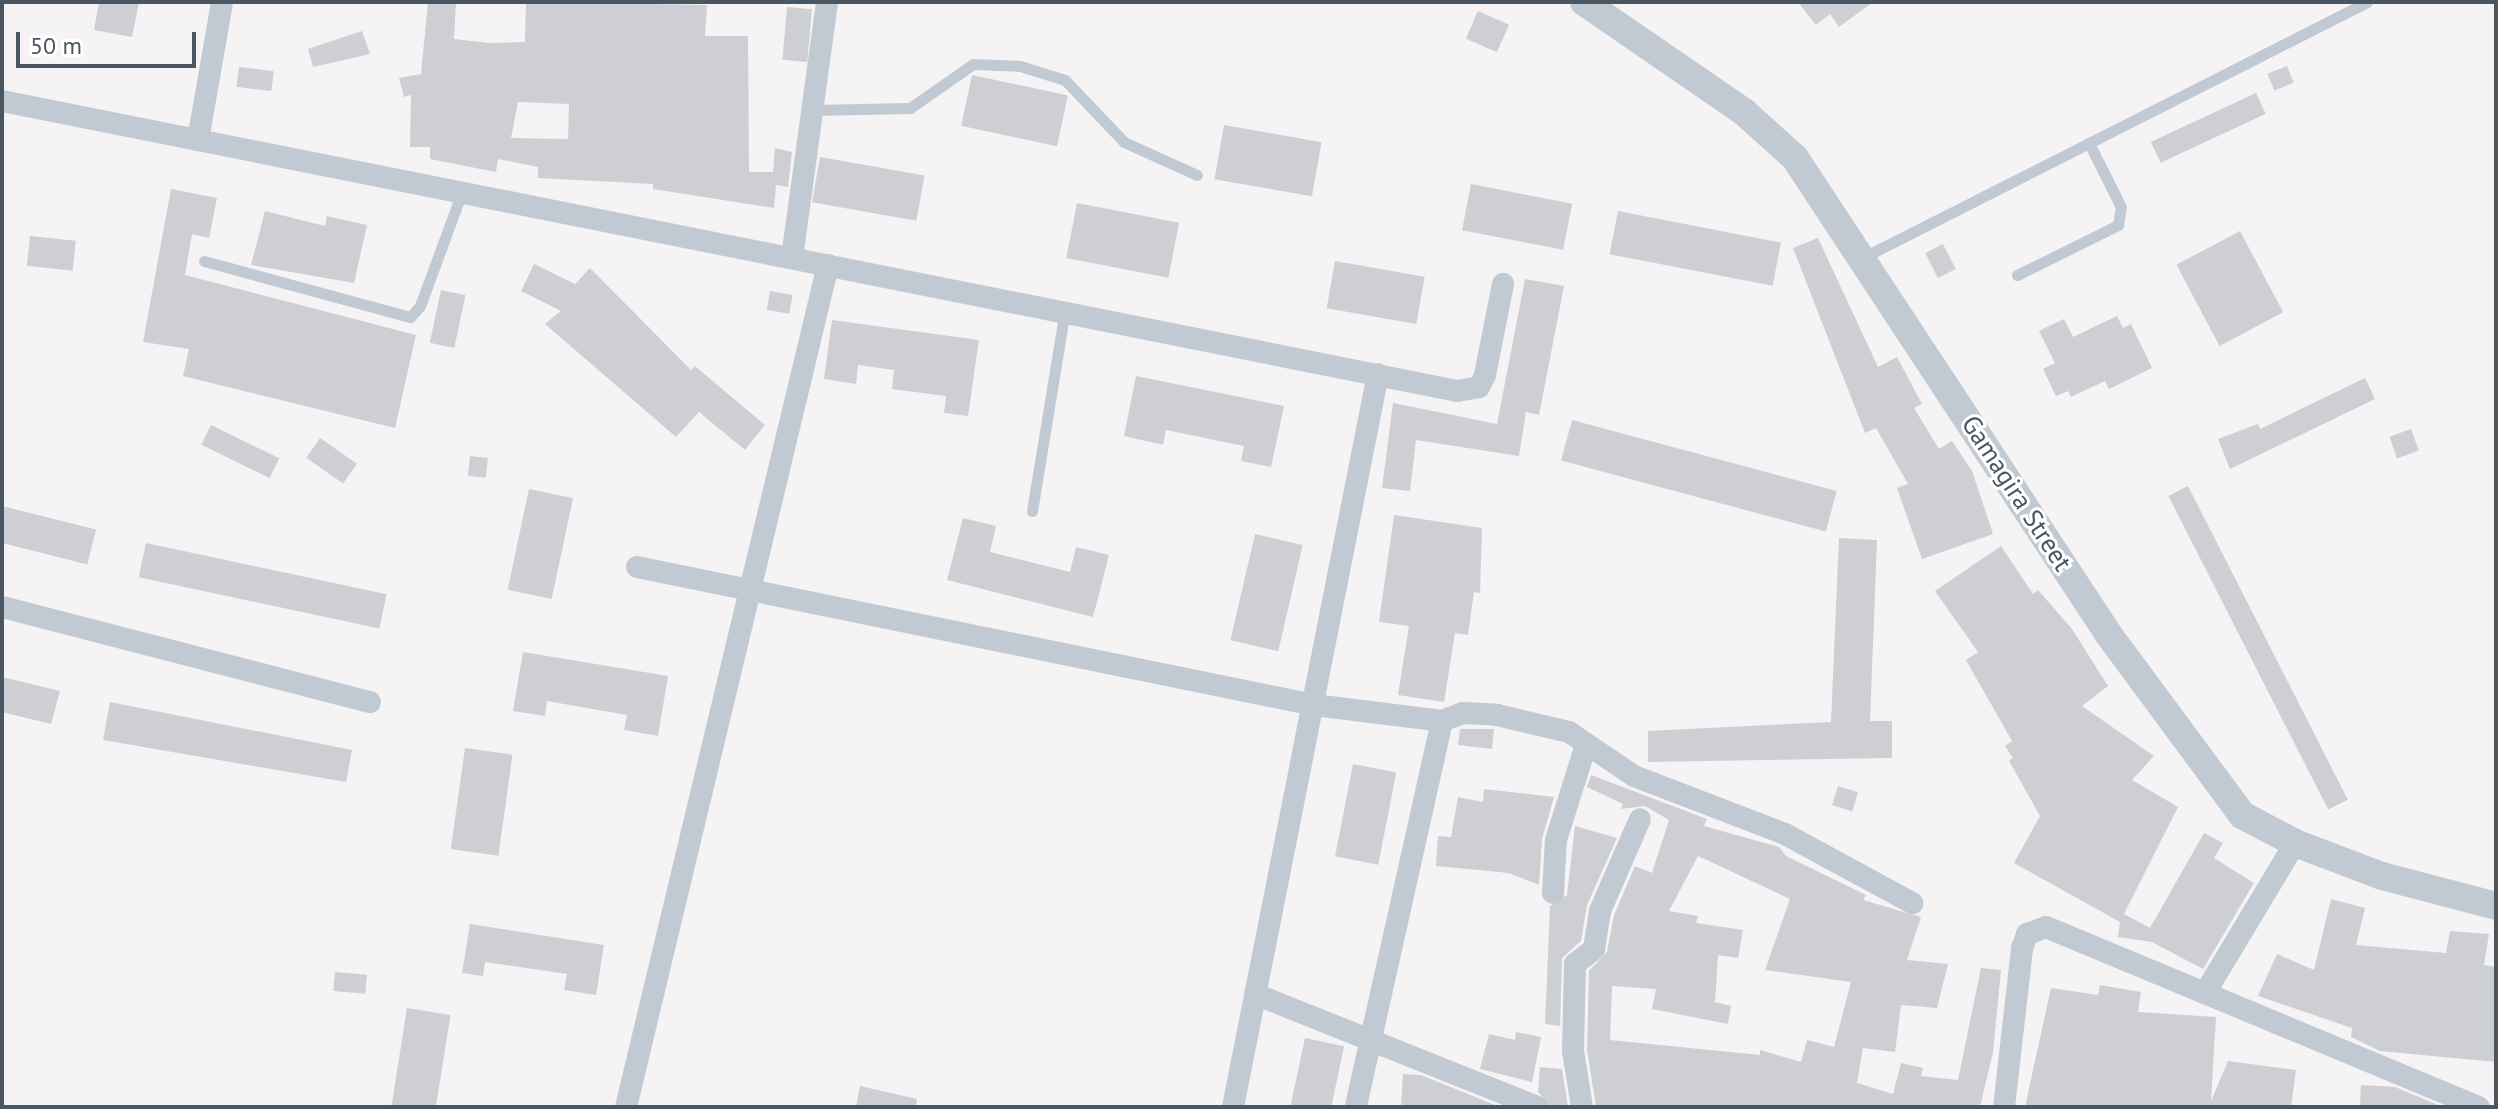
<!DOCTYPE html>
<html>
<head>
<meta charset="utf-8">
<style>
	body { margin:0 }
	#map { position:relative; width:2498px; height:1109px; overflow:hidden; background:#f5f3f3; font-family:"PT Sans",sans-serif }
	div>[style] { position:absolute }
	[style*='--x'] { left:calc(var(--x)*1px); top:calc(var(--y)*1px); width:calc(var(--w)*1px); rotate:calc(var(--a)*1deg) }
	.building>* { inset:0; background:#cdcfd5; transform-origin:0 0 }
	.service>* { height:11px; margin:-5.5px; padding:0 5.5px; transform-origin:5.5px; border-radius:5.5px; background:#c1cad2 }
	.minor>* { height:22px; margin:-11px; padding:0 11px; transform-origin:11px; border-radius:11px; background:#c1cad2 }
	.tertiary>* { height:28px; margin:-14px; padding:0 14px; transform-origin:14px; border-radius:14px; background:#c1cad2 }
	span { translate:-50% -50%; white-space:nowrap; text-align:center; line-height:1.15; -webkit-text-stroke:6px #fff; paint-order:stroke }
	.street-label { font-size:26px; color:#4a5661 }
	.frame { position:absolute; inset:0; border:4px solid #4a5661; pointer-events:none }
	.scale { position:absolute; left:16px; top:32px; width:180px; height:36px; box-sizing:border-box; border:4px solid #4a5661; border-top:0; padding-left:10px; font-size:24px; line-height:28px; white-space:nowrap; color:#4a5661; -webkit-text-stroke:6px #fff; paint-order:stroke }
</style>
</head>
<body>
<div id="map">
	<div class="building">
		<i style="clip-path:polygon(99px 2px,139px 2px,132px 37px,94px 30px)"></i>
		<i style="clip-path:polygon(evenodd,428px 2px,456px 2px,454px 39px,489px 43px,525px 42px,526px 2px,707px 5px,705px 36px,748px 36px,749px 172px,773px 172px,775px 148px,792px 152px,788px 187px,776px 185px,774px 208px,653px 189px,653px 184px,538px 178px,538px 167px,498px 159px,496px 172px,430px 159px,430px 147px,410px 147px,411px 95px,404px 97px,399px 78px,421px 74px,428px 2px,518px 102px,569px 104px,568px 139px,511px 138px,518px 102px)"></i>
		<i style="clip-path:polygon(1798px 2px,1873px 2px,1839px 27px,1830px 14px,1816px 25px)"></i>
		<i style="left:787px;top:7px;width:25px;height:53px;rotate:5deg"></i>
		<i style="left:1478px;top:11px;width:34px;height:30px;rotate:24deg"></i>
		<i style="clip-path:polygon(362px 31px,370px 54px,313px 67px,308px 49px)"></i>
		<i style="left:2287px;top:66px;width:18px;height:21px;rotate:68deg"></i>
		<i style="left:239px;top:67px;width:35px;height:20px;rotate:7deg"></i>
		<i style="left:972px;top:75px;width:98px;height:52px;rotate:12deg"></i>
		<i style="left:2256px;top:93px;width:23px;height:116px;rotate:65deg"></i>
		<i style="left:1224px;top:125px;width:99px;height:55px;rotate:10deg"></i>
		<i style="left:820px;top:157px;width:106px;height:46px;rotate:10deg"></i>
		<i style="left:1471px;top:184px;width:103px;height:47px;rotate:11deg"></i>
		<i style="clip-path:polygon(171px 189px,217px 198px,209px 238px,192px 234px,185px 275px,416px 335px,395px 428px,183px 376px,189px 349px,143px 342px)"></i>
		<i style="left:1077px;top:203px;width:104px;height:56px;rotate:11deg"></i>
		<i style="clip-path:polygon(265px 211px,325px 226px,327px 216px,367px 225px,354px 283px,251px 265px)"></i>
		<i style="left:1618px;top:211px;width:166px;height:44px;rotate:11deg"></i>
		<i style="left:2240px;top:231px;width:92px;height:72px;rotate:62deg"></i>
		<i style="left:30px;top:236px;width:46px;height:30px;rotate:6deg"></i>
		<i style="clip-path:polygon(1818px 238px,1878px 367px,1897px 357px,1922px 404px,1914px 408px,1939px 449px,1952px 441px,1972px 471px,1993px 534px,1922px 559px,1897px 488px,1908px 484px,1876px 428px,1865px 433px,1793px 248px)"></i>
		<i style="left:1943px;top:244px;width:28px;height:20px;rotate:63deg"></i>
		<i style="left:1335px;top:261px;width:91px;height:48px;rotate:10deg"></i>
		<i style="clip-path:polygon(534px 264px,575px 284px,590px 268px,691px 370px,695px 366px,765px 425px,745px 450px,699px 412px,676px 437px,545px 324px,561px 311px,521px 291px)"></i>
		<i style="clip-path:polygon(1525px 279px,1564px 286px,1539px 415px,1526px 412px,1519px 456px,1416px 440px,1410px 491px,1382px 488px,1393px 403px,1497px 424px)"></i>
		<i style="left:441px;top:290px;width:25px;height:54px;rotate:12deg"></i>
		<i style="left:770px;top:291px;width:23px;height:19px;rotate:10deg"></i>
		<i style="clip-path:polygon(2117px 316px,2123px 328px,2131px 324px,2152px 368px,2109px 389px,2105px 381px,2071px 397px,2068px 391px,2056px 396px,2043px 369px,2055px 363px,2039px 331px,2064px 319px,2073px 337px)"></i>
		<i style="clip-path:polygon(832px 320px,979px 340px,968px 416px,944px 413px,946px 396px,892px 389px,894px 370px,858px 365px,856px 384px,824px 379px)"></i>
		<i style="clip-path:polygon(1136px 376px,1284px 406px,1271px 467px,1241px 461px,1244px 446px,1166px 430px,1163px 445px,1124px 436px)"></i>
		<i style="clip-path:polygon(2365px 378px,2375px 399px,2230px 469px,2218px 439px,2258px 424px,2260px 429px)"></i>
		<i style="left:1572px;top:420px;width:274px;height:42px;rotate:15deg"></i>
		<i style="left:211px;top:425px;width:76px;height:22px;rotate:26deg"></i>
		<i style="left:2411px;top:429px;width:23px;height:23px;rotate:70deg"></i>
		<i style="left:320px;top:438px;width:45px;height:24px;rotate:35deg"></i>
		<i style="left:470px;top:456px;width:18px;height:20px;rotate:6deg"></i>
		<i style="left:2188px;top:486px;width:352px;height:22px;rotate:63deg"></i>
		<i style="left:529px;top:489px;width:45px;height:103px;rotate:12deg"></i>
		<i style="left:2px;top:506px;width:97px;height:36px;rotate:14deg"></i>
		<i style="clip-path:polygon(1394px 515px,1482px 528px,1480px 593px,1474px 592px,1468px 635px,1455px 633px,1444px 702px,1398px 695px,1409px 626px,1379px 622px)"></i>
		<i style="clip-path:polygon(963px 518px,996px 526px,990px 552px,1070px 572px,1076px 547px,1109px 555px,1093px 617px,947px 580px)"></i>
		<i style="left:1255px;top:534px;width:49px;height:109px;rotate:13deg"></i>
		<i style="clip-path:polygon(1839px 538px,1877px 540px,1870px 721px,1892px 721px,1892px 758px,1648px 762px,1648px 731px,1831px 722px)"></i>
		<i style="left:146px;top:543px;width:246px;height:35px;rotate:12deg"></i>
		<i style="clip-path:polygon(2001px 546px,2033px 594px,2038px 590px,2072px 629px,2108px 686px,2082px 706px,2154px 756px,2132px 780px,2178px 807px,2124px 914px,2150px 928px,2204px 833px,2223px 843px,2214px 858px,2254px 883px,2203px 969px,2152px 942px,2118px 937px,2120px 922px,2014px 863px,2040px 816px,2009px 761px,2013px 758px,2005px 746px,2012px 741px,1966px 660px,1978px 652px,1935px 591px)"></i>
		<i style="clip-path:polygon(523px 652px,668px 676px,658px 736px,624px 730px,627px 715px,547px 701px,545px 716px,513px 711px)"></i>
		<i style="clip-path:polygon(2px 677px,60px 691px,51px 724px,2px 712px)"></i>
		<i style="clip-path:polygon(110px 702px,352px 750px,346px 782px,103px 740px)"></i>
		<i style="clip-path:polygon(1460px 729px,1494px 729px,1492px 749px,1458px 745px)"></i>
		<i style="left:465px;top:748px;width:48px;height:102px;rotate:8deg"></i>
		<i style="left:1353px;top:764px;width:44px;height:94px;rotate:11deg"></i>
		<i style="clip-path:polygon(evenodd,1591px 775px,1707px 819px,1704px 826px,1779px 847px,1786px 856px,1866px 895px,1863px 900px,1921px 917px,1907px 960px,1948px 964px,1937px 1008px,1901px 1005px,1895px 1052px,1863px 1048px,1857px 1083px,1893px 1094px,1901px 1063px,1923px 1068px,1921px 1076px,1958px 1080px,1981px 968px,2001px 970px,1993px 1052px,1980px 1107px,1596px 1107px,1587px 1050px,1589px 971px,1607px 952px,1614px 915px,1635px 866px,1652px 873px,1669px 820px,1645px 806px,1621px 809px,1623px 804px,1587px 787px,1591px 775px,1698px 856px,1790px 899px,1765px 970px,1851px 982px,1834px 1047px,1807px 1040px,1801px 1062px,1760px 1050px,1760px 1055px,1610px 1040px,1612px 986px,1656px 989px,1652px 1009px,1728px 1024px,1731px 1006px,1715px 1002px,1718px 955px,1738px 958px,1743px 930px,1696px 923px,1698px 916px,1669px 911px,1698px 856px)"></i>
		<i style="left:1838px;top:786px;width:21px;height:20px;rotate:17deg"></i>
		<i style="clip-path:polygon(1484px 789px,1554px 797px,1542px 839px,1539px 885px,1509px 873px,1436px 866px,1438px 836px,1451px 837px,1458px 797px,1483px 802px)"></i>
		<i style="clip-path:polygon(1575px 826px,1617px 838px,1587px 905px,1581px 941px,1562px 958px,1560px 1026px,1545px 1024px,1550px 906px,1567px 895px)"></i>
		<i style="clip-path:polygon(2331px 899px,2365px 908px,2356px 945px,2446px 953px,2450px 931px,2489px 934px,2484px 965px,2496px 967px,2496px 1062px,2380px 1051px,2351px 1037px,2352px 1028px,2258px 996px,2277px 954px,2314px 970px)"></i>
		<i style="clip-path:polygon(470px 924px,604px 945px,596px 995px,564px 990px,567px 974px,485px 962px,483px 976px,462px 973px)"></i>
		<i style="left:335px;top:972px;width:32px;height:19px;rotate:5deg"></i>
		<i style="clip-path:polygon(2100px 985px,2141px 992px,2138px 1012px,2216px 1017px,2211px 1101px,2228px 1061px,2296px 1070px,2291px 1107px,2025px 1107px,2051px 988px,2098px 995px)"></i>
		<i style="left:407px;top:1008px;width:44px;height:101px;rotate:9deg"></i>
		<i style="clip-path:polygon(1516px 1032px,1541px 1037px,1532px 1082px,1480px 1069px,1489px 1034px,1515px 1040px)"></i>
		<i style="left:1305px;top:1038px;width:40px;height:70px;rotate:12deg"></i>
		<i style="clip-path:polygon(1540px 1067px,1562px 1069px,1568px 1107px,1552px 1107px,1538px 1092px)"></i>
		<i style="clip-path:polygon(1403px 1074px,1421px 1075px,1500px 1107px,1401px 1107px)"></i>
		<i style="clip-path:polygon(2361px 1085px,2395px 1087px,2443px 1107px,2360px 1107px)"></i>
		<i style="clip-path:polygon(860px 1086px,917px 1099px,916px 1107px,856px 1107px)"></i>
	</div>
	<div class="service">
		<i style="--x:812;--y:110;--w:98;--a:-1.2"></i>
		<i style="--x:910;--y:108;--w:77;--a:-34.9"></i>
		<i style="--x:973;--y:64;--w:47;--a:2.4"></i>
		<i style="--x:1020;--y:66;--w:47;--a:17.3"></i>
		<i style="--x:1065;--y:80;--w:86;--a:46.4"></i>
		<i style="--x:1124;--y:142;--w:80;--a:24.3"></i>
		<i style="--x:1864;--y:257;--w:564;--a:-26.88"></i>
		<i style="--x:204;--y:261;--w:213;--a:15.2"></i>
		<i style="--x:410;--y:317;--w:15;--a:-48"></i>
		<i style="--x:420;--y:306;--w:121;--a:-69.8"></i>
		<i style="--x:2017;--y:275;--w:113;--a:-26.3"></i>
		<i style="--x:2118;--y:225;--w:18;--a:-81"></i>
		<i style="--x:2121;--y:207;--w:72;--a:-116.6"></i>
		<i style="--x:1032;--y:511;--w:198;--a:-80.7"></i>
	</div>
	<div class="minor">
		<i style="--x:2;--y:101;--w:1484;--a:11.27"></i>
		<i style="--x:1457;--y:391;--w:22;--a:-10"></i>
		<i style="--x:1479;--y:387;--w:13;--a:-63"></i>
		<i style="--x:1485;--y:375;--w:93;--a:-78.8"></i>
		<i style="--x:198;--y:140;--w:140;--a:-80.1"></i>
		<i style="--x:792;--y:258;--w:258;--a:-82.2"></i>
		<i style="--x:637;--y:567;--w:691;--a:11.52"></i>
		<i style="--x:1314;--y:705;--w:129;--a:7.1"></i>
		<i style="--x:1442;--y:721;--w:395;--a:102.6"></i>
		<i style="--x:2;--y:607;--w:380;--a:14.5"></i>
		<i style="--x:1442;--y:721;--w:22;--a:-21"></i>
		<i style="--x:1463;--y:713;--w:34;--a:3"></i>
		<i style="--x:1497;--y:715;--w:74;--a:13.3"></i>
		<i style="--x:1569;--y:732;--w:78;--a:34.1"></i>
		<i style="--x:1634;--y:776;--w:162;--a:21"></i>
		<i style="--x:1785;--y:834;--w:145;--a:28.5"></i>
		<i style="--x:1553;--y:893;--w:53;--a:-86.8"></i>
		<i style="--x:1556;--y:840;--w:100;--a:-72.5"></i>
		<i style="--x:2205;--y:993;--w:175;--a:-59"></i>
		<i style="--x:1255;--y:994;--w:305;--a:21.8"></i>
		<i style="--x:626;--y:1107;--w:866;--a:-76.51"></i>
		<i style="--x:1233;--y:1107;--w:747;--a:-78.81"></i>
		<i style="--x:1582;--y:1107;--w:57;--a:-99.1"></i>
		<i style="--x:1573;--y:1051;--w:87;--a:-88.7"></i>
		<i style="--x:1575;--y:964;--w:24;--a:-38"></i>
		<i style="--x:1594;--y:949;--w:38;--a:-81"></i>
		<i style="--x:1600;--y:911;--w:100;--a:-66.5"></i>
		<i style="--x:2004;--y:1107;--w:160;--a:-83.5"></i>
		<i style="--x:2022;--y:948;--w:15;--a:-70"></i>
		<i style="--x:2027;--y:934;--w:20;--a:-20"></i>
		<i style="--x:2046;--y:927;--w:469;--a:22.6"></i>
	</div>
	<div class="tertiary">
		<i style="--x:1584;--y:2;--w:194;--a:34.5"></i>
		<i style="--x:1744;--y:112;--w:69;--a:42"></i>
		<i style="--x:1795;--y:158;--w:571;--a:56.64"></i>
		<i style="--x:2109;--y:635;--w:224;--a:53.5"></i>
		<i style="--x:2242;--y:815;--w:60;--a:27.8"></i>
		<i style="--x:2295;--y:843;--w:93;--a:20.8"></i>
		<i style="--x:2382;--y:876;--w:118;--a:14.7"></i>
	</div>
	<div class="street-label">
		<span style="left:2017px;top:493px;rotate:57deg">Gamagira Street</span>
	</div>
	<div class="frame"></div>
	<div class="scale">50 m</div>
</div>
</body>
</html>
